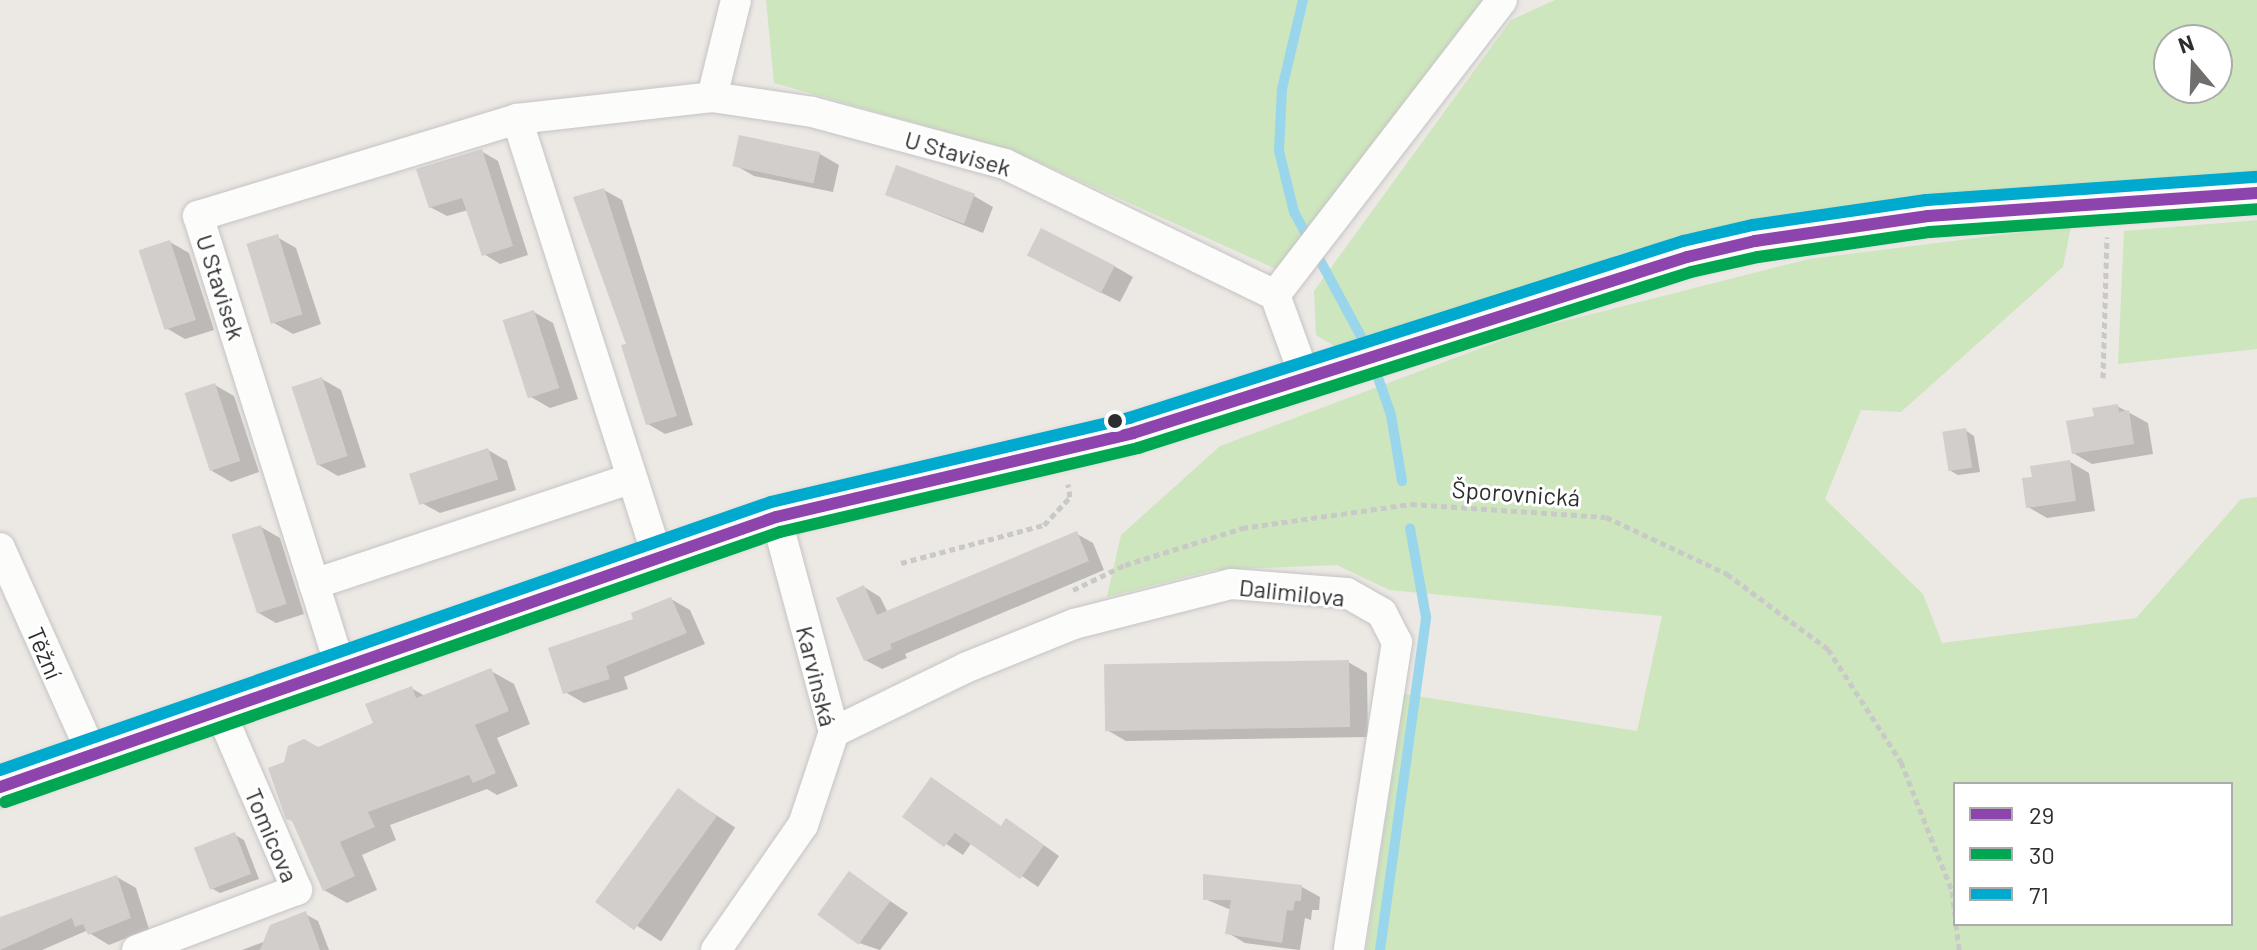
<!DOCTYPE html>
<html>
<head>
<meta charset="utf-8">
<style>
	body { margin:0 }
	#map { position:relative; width:2257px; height:950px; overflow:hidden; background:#ece8e4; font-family:Barlow,sans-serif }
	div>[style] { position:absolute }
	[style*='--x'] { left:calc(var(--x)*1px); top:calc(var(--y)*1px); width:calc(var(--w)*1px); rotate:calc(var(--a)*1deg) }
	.green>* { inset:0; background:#cee6be }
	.shadow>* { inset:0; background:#0003; transform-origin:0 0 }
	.stream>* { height:10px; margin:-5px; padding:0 5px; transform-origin:5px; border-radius:5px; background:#99d6ec }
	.building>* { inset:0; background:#d1cecb; transform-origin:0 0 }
	.path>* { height:5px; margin-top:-2.5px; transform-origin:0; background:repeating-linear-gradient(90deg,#c9c9c8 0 6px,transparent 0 10px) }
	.roads { filter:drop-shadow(0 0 2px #c5c4c5) drop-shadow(0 0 2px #c5c4c5) }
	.minor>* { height:30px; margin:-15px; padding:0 15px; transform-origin:15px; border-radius:15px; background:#fcfcfb }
	.tertiary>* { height:38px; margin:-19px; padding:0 19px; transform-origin:19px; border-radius:19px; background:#fcfcfb }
	.bus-1>* { height:12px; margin:-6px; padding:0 6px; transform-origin:6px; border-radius:6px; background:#8e44ad }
	.bus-2>* { height:12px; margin:-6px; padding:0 6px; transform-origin:6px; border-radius:6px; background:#00a651 }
	.bus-3>* { height:12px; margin:-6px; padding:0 6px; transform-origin:6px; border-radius:6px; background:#00a9ce }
	.dots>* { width:22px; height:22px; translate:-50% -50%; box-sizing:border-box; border:4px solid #fff; border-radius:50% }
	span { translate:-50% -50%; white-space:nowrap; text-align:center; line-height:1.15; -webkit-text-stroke:6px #fff; paint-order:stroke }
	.street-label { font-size:24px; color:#2e2e2e }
	.legend { position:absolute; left:1953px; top:782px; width:280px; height:144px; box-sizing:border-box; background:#fff; border:2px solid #ababab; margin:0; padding:10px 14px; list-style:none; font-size:24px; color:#2e2e2e }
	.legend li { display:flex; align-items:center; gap:16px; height:40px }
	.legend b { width:40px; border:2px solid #ababab }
	.north { position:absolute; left:2153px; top:24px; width:80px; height:80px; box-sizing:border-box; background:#fff; border:2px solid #ababab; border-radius:50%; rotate:341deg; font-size:22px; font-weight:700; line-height:32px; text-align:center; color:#2e2e2e }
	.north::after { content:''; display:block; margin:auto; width:28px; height:36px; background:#706f6e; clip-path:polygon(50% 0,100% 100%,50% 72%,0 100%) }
</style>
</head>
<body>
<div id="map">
	<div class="green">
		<i style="clip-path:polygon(766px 0,1483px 0,1276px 269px,1014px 151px,774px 83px)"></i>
		<i style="clip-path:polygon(evenodd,1555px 0,2257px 0,2257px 180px,1857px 205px,1623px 253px,1346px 353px,1316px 335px,1314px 291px,1511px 20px,1555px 0,2169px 40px,2217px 40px,2217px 88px,2169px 88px,2169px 40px)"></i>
		<i style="clip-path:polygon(2257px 220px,2257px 349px,2118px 364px,2124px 231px)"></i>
		<i style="clip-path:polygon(evenodd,2071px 226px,2063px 267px,1901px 412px,1861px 410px,1825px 499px,1923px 594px,1942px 643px,2136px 618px,2241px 499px,2257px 497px,2257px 950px,1366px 950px,1404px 694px,1637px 731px,1662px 616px,1389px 590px,1337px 565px,1213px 570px,1107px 597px,1121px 535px,1220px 446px,1529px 330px,1809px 259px,2071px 226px,1955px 784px,2231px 784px,2231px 924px,1955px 924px,1955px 784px)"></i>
	</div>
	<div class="shadow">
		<i style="clip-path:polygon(481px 151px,498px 161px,528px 255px,500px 264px,484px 254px,468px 210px,447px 216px,430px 207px)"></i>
		<i style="clip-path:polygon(820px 154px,839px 165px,833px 192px,754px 176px,735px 165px)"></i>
		<i style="clip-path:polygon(604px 190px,622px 200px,693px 425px,665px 434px,648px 424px,628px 345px)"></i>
		<i style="clip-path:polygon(888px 195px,974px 196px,993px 207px,983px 233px)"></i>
		<i style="clip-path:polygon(277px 237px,296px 248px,321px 324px,293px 334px,274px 323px)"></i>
		<i style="clip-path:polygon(170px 242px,189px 253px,214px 330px,185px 339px,166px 328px)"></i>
		<i style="clip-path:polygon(1048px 266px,1114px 266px,1133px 277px,1120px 302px)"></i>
		<i style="clip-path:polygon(534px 312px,553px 323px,578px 399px,550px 408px,531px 397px)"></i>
		<i style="clip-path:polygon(322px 379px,341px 390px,366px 467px,338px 476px,319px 465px)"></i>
		<i style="clip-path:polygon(215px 385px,234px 396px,259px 472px,231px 482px,212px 471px)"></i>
		<i style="clip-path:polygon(2117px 406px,2148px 423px,2153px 454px,2092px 464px,2073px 453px)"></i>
		<i style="clip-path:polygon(1965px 430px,1974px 436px,1980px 472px,1958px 475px,1949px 470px)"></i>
		<i style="clip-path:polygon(488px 450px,507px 461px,516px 490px,440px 513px,420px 502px)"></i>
		<i style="clip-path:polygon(2070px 462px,2089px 473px,2095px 511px,2047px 518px,2028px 507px)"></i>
		<i style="clip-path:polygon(261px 527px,280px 538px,304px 614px,276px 623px,257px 612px)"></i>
		<i style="clip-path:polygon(1077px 534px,1093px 543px,1104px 570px,905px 654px,907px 658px,882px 669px,865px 660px,864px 587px,880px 597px,888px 613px)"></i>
		<i style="clip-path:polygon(671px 599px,690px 610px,705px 644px,624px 677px,628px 689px,584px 703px,565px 692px,636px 620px)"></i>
		<i style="clip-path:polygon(1348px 662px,1367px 673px,1368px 737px,1126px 741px,1107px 730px)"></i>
		<i style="clip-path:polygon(491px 671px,514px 684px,530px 724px,497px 738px,518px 786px,497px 795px,487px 789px,390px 825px,396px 840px,362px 855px,377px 890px,347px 903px,324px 890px,318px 749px,375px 724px,411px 688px,425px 696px)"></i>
		<i style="left:679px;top:791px;width:67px;height:136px;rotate:33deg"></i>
		<i style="clip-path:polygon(905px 817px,1024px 831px,1059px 856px,1038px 887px,972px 842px,963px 855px)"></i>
		<i style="clip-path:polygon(235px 835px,244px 840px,259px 879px,220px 893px,211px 888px)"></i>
		<i style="clip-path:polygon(850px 874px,908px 913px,880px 950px,859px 943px)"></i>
		<i style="clip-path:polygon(117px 877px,136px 888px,149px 929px,109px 945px,86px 931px,42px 950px,0 950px,0 920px)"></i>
		<i style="clip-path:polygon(1302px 887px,1320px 897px,1319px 910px,1312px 910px,1311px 920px,1305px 918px,1300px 950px,1245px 943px,1228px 933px,1231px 910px,1205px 899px)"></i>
		<i style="clip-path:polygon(305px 914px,318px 921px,329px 950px,242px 950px,266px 941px)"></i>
	</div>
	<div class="stream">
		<i style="--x:1303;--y:0;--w:91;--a:103.3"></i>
		<i style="--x:1282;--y:89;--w:62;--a:92.8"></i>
		<i style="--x:1279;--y:151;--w:63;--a:76.2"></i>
		<i style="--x:1294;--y:212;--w:158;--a:61.7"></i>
		<i style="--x:1374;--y:366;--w:52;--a:70.9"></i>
		<i style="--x:1391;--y:415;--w:67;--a:80.5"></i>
		<i style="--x:1380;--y:950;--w:336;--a:-82.1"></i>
		<i style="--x:1426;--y:617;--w:90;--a:-100.2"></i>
	</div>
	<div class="building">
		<i style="left:739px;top:135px;width:83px;height:32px;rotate:12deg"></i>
		<i style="clip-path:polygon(482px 149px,513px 246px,482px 256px,462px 198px,429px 208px,416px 169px)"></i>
		<i style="left:896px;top:165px;width:84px;height:32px;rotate:20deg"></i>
		<i style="clip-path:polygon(604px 188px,677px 416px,646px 425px,621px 345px,626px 344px,573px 197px)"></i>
		<i style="left:1041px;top:228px;width:83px;height:31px;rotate:27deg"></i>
		<i style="left:278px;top:234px;width:84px;height:33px;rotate:73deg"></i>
		<i style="left:170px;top:240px;width:84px;height:33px;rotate:72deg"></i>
		<i style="left:534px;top:310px;width:82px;height:33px;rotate:72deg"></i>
		<i style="left:322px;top:377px;width:83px;height:32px;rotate:72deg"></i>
		<i style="left:215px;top:383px;width:82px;height:32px;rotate:72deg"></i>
		<i style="clip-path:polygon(2118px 404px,2119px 412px,2129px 410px,2134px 444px,2072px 454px,2066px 421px,2094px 416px,2092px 408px)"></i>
		<i style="left:1966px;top:428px;width:40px;height:24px;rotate:81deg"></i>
		<i style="left:488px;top:448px;width:33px;height:83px;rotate:72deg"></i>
		<i style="clip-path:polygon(2070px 460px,2076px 501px,2026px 508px,2022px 478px,2032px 477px,2030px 466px)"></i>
		<i style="left:261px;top:525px;width:83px;height:31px;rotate:72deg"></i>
		<i style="clip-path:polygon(1077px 531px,1089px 561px,890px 644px,892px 649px,864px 661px,836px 598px,864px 585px,877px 615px)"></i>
		<i style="clip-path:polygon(671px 597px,687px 633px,606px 666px,610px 679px,563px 694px,548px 648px,633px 619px,631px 613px)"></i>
		<i style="left:1349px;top:660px;width:67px;height:245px;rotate:89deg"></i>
		<i style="clip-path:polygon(491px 668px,509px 711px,475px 725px,496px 773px,473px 783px,469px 775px,368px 812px,375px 827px,340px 842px,355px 876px,323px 891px,292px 821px,286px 819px,268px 768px,284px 762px,288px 746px,304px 739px,318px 747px,373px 723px,365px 704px,412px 686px,416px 698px)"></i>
		<i style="clip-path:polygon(931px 777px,1001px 826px,1006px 818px,1044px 845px,1020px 879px,955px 833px,944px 847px,902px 817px)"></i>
		<i style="left:678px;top:788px;width:48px;height:141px;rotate:36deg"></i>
		<i style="left:235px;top:832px;width:45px;height:44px;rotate:69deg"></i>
		<i style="left:849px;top:871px;width:51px;height:54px;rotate:36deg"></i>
		<i style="clip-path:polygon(1203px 874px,1302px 885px,1301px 901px,1295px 901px,1293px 911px,1287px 910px,1282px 943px,1225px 934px,1231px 900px,1203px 900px)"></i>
		<i style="clip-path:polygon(117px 875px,131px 918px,88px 935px,83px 924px,75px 927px,72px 918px,0 950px,0 917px)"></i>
		<i style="clip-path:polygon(306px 911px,320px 950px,260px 950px,270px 925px)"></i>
	</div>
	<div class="path">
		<i style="--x:2103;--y:378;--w:141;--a:-88.4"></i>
		<i style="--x:901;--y:563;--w:148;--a:-14.9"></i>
		<i style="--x:1044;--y:525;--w:38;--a:-47"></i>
		<i style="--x:1070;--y:497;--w:13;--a:-99"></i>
		<i style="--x:1073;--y:590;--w:58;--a:-25.7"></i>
		<i style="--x:1125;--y:565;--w:123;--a:-17.5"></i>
		<i style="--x:1242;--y:528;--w:171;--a:-8.1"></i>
		<i style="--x:1411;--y:504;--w:195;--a:3.8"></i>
		<i style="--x:1606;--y:517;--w:134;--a:25.2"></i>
		<i style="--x:1727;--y:574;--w:126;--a:36.6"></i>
		<i style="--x:1828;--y:649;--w:135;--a:57.1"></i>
		<i style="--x:1901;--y:762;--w:139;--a:68.4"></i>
		<i style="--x:1952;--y:891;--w:24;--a:83"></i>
		<i style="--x:1956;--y:924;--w:26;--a:83"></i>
	</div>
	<div class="roads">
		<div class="minor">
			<i style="--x:712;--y:97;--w:100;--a:-76.1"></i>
			<i style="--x:517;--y:119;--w:458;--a:72.2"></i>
			<i style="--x:1275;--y:295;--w:372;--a:-52.4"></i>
			<i style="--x:0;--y:548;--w:228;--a:65.9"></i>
			<i style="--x:314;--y:584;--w:335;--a:-18.4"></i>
			<i style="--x:340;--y:666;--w:472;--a:-107.5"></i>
			<i style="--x:198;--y:216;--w:333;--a:-16.9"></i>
			<i style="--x:517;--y:119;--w:196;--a:-6.4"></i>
			<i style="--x:712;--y:97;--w:101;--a:8.5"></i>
			<i style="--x:812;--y:112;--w:200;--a:15.1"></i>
			<i style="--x:1005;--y:164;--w:300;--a:25.9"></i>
			<i style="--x:1275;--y:295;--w:90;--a:70"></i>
			<i style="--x:834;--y:732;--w:146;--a:-26"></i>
			<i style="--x:965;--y:668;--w:118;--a:-22"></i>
			<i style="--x:1074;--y:624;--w:162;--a:-14.3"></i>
			<i style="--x:1231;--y:584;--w:116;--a:4.4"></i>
			<i style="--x:1347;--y:593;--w:40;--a:29.7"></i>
			<i style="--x:1382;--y:613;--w:33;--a:63"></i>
			<i style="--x:1397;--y:642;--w:312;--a:98.9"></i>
			<i style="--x:137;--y:950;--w:171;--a:-20.6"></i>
			<i style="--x:297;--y:890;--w:195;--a:-113.3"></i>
			<i style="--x:716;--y:950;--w:152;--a:-55.2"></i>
			<i style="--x:803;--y:825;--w:98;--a:-71.6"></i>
			<i style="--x:834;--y:732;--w:223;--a:-105.1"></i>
		</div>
		<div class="tertiary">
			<i style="--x:0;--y:787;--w:822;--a:-19.18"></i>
			<i style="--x:776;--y:517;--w:367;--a:-13.2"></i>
			<i style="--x:1133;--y:433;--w:581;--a:-17.62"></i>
			<i style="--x:1687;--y:257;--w:70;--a:-13.2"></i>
			<i style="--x:1755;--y:241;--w:175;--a:-8.2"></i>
			<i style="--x:1928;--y:216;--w:330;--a:-4"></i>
		</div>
	</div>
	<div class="bus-1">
		<i style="--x:0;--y:787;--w:822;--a:-19.18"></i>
		<i style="--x:776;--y:517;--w:367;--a:-13.2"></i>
		<i style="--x:1133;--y:433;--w:581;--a:-17.62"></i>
		<i style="--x:1687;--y:257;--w:70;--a:-13.2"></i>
		<i style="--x:1755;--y:241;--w:175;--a:-8.2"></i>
		<i style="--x:1928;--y:216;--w:330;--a:-4"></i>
	</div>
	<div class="bus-2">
		<i style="--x:5;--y:802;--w:821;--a:-19.21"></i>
		<i style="--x:780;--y:532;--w:368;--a:-13.2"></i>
		<i style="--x:1138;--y:448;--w:580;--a:-17.65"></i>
		<i style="--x:1691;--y:272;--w:69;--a:-12.6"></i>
		<i style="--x:1758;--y:257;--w:174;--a:-8.3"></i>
		<i style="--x:1930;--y:232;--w:328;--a:-4"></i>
	</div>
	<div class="bus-3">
		<i style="--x:0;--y:770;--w:816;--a:-19.17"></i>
		<i style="--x:771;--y:502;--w:368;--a:-13.2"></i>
		<i style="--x:1129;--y:418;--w:582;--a:-17.72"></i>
		<i style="--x:1683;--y:241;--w:72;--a:-12.9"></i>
		<i style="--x:1753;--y:225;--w:175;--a:-8.2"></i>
		<i style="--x:1926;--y:200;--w:331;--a:-4"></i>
	</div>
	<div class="dots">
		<i style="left:1115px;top:421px;background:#2e2e2e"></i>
	</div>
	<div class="street-label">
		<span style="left:958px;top:153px;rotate:16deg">U Stavisek</span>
		<span style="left:221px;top:287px;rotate:72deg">U Stavisek</span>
		<span style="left:1516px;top:493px;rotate:4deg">Šporovnická</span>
		<span style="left:1292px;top:592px;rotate:6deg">Dalimilova</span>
		<span style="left:45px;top:653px;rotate:67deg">Těžní</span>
		<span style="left:817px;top:676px;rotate:76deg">Karvinská</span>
		<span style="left:272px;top:835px;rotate:67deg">Tomicova</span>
	</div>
	<ul class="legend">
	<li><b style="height:10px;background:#8e44ad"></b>29</li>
	<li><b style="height:10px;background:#00a651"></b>30</li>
	<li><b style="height:10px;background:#00a9ce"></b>71</li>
	</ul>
	<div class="north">N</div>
</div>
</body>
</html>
